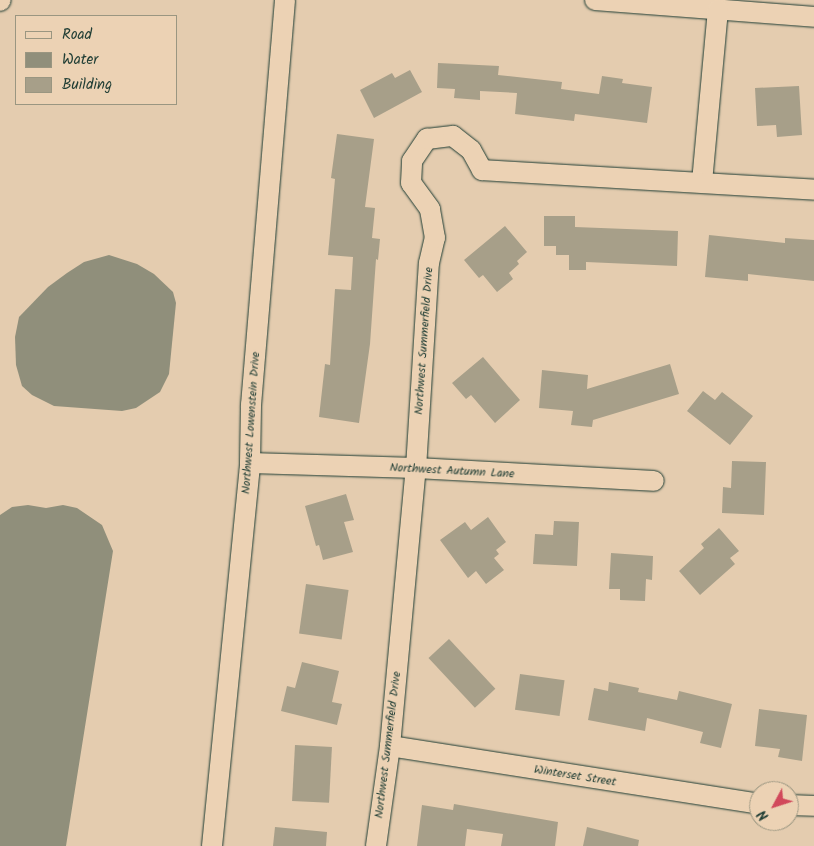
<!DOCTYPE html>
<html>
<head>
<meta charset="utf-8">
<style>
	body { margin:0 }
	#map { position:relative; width:814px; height:846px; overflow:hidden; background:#e4ccaf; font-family:Kalam,sans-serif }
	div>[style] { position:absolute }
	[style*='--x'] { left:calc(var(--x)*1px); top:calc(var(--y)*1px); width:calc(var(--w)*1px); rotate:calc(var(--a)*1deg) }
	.water>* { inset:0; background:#908f7b }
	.building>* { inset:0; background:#a79f89; transform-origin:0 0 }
	.roads { filter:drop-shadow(0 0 1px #1f3d34) drop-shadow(0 0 1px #1f3d34) }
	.street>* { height:20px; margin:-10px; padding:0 10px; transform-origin:10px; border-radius:10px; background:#ecd2b4 }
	span { translate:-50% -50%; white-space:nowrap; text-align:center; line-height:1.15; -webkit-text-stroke:4px #ecd2b4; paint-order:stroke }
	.street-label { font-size:12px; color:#1f3d34 }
	.legend { position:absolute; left:15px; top:15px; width:162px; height:90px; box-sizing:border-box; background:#ecd2b4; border:1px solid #9a9681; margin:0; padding:6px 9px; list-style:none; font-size:15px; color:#1f3d34 }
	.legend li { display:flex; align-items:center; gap:10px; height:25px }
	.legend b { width:25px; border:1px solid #9a9681 }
	.north { position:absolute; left:749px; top:781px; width:50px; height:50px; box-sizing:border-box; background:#ecd2b4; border:1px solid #9a9681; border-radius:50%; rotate:230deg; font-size:14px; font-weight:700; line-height:20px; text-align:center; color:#1f3d34 }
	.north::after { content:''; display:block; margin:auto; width:18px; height:22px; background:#d1495b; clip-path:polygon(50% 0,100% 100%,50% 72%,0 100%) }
</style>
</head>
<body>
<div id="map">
	<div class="water">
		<i style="clip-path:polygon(109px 255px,137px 264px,154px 274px,173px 292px,176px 303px,169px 374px,160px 392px,136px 408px,122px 411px,54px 406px,32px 395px,22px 386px,16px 365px,15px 337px,19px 317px,48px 287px,67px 273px,84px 262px)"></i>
		<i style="clip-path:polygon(28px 505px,46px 508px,63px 505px,77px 508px,102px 525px,113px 551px,66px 846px,0 846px,0 515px,12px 507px)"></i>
	</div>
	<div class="building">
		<i style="clip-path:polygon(438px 63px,499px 66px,498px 75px,562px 82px,561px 89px,599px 94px,602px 76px,623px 79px,622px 83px,652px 87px,647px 123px,575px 114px,574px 121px,515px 114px,517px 93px,480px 91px,480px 100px,454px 98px,455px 89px,437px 88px)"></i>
		<i style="clip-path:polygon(410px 70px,422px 92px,374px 118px,360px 90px,392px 73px,395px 78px)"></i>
		<i style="clip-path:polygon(799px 86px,802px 135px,777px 137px,776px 125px,757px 126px,755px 88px)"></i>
		<i style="clip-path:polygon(337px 134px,374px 139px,365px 207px,375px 208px,372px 238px,380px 239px,378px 260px,376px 259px,370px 344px,359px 423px,319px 417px,325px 364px,330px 365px,335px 289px,351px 290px,353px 257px,328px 255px,335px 179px,331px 178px)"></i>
		<i style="clip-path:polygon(544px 216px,575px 216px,575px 227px,678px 231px,677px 266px,586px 262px,586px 270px,569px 270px,569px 255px,556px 255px,556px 246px,544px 246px)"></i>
		<i style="clip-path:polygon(505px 226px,527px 252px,517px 261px,519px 264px,509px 273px,513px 279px,497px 292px,483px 275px,479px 278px,464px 260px)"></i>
		<i style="clip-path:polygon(709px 235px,785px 243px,785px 238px,814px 240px,814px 281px,748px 274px,748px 281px,705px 277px)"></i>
		<i style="clip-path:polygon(483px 357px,520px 400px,495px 423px,471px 395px,466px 399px,452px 383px)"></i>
		<i style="clip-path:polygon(670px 364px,679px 394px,593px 420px,592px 427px,571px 425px,573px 411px,539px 408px,542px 370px,588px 375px,587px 389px)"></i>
		<i style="clip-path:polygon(703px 391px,715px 400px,722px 392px,753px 416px,730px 445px,687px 411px)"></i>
		<i style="clip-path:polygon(732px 461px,766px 462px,764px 515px,722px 513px,723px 487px,731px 488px)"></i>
		<i style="clip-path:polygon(346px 494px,354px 520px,344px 522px,353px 552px,323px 560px,319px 545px,316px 546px,305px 506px)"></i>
		<i style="clip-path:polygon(488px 517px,506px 542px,496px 550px,499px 554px,494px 558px,504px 570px,486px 584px,476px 571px,468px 578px,440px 540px,465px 522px,471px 530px)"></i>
		<i style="clip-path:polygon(554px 521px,579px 522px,577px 566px,533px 564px,535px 534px,553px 535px)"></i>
		<i style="clip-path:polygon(719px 528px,739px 551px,730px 558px,735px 564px,700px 595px,679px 571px,704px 548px,701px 544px)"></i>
		<i style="clip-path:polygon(611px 553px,653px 556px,652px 580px,646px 579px,645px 601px,620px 600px,620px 589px,609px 589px)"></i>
		<i style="left:306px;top:584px;width:43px;height:50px;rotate:8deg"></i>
		<i style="left:449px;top:639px;width:68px;height:28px;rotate:47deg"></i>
		<i style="clip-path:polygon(302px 662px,339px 671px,332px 702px,342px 704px,337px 725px,281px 711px,287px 686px,295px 688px)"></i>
		<i style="left:520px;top:674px;width:45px;height:36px;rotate:8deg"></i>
		<i style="clip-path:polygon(609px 682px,639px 688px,638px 692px,677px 700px,679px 691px,732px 704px,721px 748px,700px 743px,703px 732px,647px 718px,645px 731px,588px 720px,594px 688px,608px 691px)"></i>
		<i style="clip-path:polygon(759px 709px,807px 715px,802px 761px,778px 757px,780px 749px,755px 746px)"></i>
		<i style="left:295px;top:745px;width:37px;height:56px;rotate:3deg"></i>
		<i style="clip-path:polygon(454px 804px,558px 822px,555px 846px,501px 846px,503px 834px,467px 829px,465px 846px,417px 846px,422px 805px,453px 810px)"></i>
		<i style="clip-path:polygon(275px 827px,327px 832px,326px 846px,273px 846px)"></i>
		<i style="clip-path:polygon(587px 827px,639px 840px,638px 846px,583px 846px)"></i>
	</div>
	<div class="roads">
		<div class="street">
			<i style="--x:595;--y:0;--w:220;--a:4.4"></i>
			<i style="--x:0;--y:1;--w:1;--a:-45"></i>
			<i style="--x:702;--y:182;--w:173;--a:-84.7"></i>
			<i style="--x:250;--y:463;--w:166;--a:1.7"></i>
			<i style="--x:416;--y:468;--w:238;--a:3.1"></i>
			<i style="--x:390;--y:746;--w:374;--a:8.9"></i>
			<i style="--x:789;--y:805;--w:25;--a:2"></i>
			<i style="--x:212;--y:846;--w:385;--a:-84.3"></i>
			<i style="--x:250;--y:463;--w:58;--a:-89"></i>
			<i style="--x:251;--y:405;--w:406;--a:-85.2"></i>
			<i style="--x:376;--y:846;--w:101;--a:-82"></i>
			<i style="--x:390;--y:746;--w:279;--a:-84.7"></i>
			<i style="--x:416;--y:468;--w:205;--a:-86.4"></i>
			<i style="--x:429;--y:263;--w:26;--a:-77"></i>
			<i style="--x:435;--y:238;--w:29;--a:-100"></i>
			<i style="--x:430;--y:209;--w:32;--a:-126"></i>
			<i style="--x:411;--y:183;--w:22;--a:-87"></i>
			<i style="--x:412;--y:161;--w:27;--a:-56"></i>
			<i style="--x:427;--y:139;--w:26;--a:-7"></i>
			<i style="--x:453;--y:136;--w:23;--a:38"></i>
			<i style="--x:471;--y:150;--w:23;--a:61"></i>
			<i style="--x:482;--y:170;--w:333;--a:3.4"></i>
		</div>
	</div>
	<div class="street-label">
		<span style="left:424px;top:341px;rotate:-86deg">Northwest Summerfield Drive</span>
		<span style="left:251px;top:423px;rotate:-86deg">Northwest Lowenstein Drive</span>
		<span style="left:452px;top:471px;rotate:3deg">Northwest Autumn Lane</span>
		<span style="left:388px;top:745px;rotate:-83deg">Northwest Summerfield Drive</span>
		<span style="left:575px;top:776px;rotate:9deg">Winterset Street</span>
	</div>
	<ul class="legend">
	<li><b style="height:6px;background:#ecd2b4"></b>Road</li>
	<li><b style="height:14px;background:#908f7b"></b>Water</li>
	<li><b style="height:14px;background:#a79f89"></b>Building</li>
	</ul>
	<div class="north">N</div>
</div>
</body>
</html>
